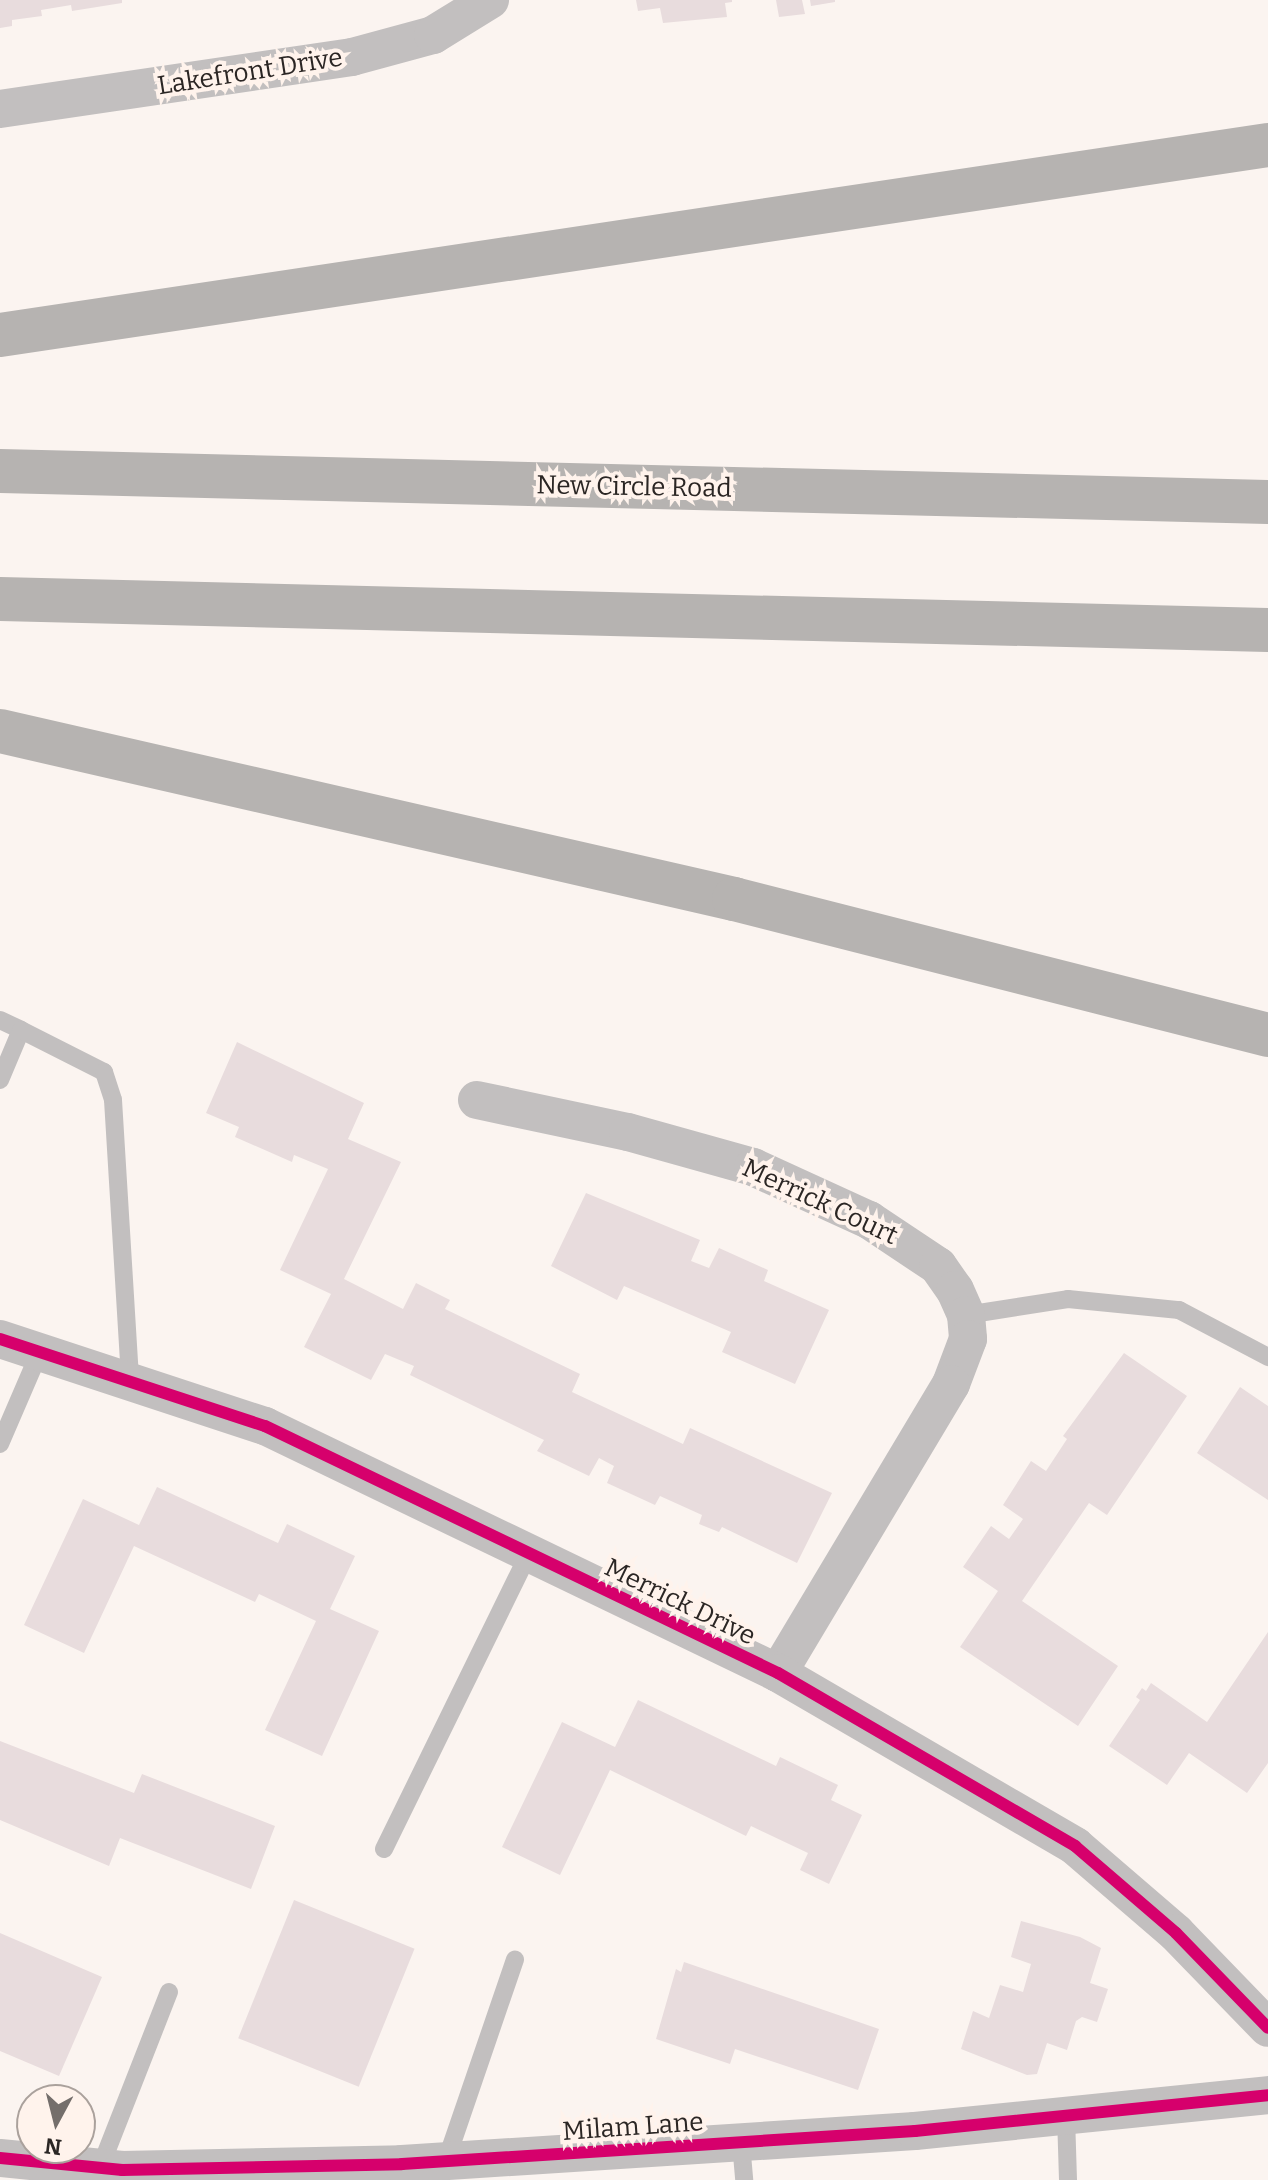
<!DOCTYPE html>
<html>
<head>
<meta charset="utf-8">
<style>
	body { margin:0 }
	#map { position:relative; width:1268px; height:2180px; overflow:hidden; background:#fbf4f0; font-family:Bitter,serif }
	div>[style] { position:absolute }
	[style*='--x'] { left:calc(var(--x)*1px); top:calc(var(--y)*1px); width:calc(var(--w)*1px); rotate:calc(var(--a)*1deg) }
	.building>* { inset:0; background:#e8dcdd; transform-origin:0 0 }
	.service>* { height:18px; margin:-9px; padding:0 9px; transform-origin:9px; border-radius:9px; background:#c2bfbf }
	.minor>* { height:38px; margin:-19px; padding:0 19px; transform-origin:19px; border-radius:19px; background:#c2bfbf }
	.motorway>* { height:44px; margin:-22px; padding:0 22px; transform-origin:22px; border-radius:22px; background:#b6b3b1 }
	.cycleway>* { height:12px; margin:-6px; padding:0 6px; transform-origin:6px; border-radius:6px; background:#d6006c }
	span { translate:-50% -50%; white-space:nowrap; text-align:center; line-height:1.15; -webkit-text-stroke:8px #fff3ec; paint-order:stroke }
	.street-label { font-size:26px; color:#2b2624 }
	.north { position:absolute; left:16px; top:2084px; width:80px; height:80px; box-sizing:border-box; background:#fff3ec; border:2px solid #aaa19c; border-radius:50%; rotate:187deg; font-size:22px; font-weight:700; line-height:32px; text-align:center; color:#2b2624 }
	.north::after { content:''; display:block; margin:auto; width:28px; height:36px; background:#746e6b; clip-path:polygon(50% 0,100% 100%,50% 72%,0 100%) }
</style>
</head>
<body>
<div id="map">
	<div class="building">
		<i style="clip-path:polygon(0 0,122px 0,122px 3px,72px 11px,71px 5px,41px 10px,42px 16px,12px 20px,12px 26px,0 28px)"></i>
		<i style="clip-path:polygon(636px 0,732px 0,732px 2px,725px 3px,727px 17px,663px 23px,660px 8px,638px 11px)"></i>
		<i style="clip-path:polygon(776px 0,802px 0,805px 14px,779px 17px)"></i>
		<i style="clip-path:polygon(810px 0,835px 0,835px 2px,811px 6px)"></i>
		<i style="clip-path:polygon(237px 1042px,364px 1103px,348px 1139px,401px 1162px,344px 1279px,403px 1309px,416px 1283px,450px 1300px,445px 1309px,580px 1374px,572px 1392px,683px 1444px,690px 1428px,832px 1493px,797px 1563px,722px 1527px,719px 1532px,699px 1524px,702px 1515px,660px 1496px,655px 1505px,607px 1483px,614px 1466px,599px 1458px,589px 1476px,537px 1451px,544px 1440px,410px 1375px,414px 1366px,385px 1354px,371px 1380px,304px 1347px,331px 1294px,280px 1270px,328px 1169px,294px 1155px,292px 1162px,235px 1137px,239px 1127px,206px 1113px)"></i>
		<i style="clip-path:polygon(586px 1193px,700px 1240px,691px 1261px,709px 1268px,719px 1248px,768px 1270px,764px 1281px,829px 1310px,795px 1384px,722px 1352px,731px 1332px,624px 1286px,617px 1300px,551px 1266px)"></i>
		<i style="clip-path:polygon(1124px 1353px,1187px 1396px,1107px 1515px,1089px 1503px,1022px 1601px,1118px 1666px,1078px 1726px,960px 1647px,998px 1591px,963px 1567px,991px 1526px,1009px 1539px,1023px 1519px,1003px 1505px,1031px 1461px,1046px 1471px,1067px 1439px,1063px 1436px)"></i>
		<i style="clip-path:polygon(1240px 1387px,1268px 1406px,1268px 1500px,1197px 1453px)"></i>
		<i style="clip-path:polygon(157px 1487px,278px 1543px,287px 1524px,355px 1556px,330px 1609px,379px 1631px,322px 1756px,265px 1730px,316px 1621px,259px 1594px,255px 1602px,134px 1546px,84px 1653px,24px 1625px,83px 1499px,139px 1525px)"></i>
		<i style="clip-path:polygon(1268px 1632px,1268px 1763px,1247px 1793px,1189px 1753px,1167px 1785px,1109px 1746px,1140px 1700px,1136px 1697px,1142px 1688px,1146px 1691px,1151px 1683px,1207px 1722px)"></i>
		<i style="clip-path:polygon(638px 1700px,776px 1766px,780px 1757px,838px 1785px,831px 1800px,862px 1815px,829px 1884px,800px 1870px,808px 1853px,751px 1826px,746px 1836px,610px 1770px,560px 1875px,502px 1847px,562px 1722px,615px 1747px)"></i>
		<i style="clip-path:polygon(0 1741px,134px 1793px,142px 1774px,275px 1826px,251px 1889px,120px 1838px,109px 1866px,0 1820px)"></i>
		<i style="left:294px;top:1900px;width:130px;height:149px;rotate:22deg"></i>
		<i style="clip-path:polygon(1021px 1921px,1080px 1937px,1101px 1948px,1090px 1983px,1108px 1989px,1097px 2022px,1082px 2017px,1076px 2021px,1067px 2050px,1047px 2043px,1037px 2074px,1027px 2075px,961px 2049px,973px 2011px,989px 2018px,1000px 1985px,1023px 1992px,1031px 1964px,1011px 1957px)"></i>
		<i style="clip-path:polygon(0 1933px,102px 1977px,59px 2076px,0 2051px)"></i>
		<i style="clip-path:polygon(684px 1962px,879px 2029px,858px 2090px,735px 2049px,730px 2064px,656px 2039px,676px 1969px,681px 1972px)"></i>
	</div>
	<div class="service">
		<i style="--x:0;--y:1020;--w:23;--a:25"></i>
		<i style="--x:0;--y:1080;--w:54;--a:-67.2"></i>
		<i style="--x:21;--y:1030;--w:93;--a:26.8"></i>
		<i style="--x:104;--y:1072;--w:29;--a:72"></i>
		<i style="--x:113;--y:1100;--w:280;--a:86.5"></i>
		<i style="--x:966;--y:1315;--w:103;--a:-8.9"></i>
		<i style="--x:1068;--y:1299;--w:112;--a:5.7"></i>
		<i style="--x:1179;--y:1310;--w:101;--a:27.8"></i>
		<i style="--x:0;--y:1444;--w:103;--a:-66.7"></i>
		<i style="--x:384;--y:1849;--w:330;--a:-63.9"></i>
		<i style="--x:1066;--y:2116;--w:64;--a:88.2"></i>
		<i style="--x:741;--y:2143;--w:37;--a:85"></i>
		<i style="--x:446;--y:2161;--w:213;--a:-71.1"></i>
		<i style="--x:100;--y:2168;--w:189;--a:-68.6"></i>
	</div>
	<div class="minor">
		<i style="--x:0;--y:109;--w:356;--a:-8.4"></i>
		<i style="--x:352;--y:57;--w:84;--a:-15.2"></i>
		<i style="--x:433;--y:35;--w:67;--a:-31.6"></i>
		<i style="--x:477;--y:1100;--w:154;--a:12"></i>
		<i style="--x:628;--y:1132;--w:130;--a:15.6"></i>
		<i style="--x:753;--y:1167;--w:128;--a:24.6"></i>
		<i style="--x:869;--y:1220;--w:83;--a:33.7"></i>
		<i style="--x:938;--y:1266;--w:29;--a:55"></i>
		<i style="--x:955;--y:1290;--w:27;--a:66"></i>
		<i style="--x:966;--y:1315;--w:24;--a:85"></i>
		<i style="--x:968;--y:1339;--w:48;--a:110.7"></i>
		<i style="--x:951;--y:1384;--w:337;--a:120.9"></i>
		<i style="--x:0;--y:1339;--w:279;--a:18.2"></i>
		<i style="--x:265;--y:1426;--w:569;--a:25.71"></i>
		<i style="--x:778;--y:1673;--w:344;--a:30.2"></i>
		<i style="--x:1075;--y:1846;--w:133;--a:40.7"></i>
		<i style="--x:1176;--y:1933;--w:132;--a:45.9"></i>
		<i style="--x:0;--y:2158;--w:123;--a:5.6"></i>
		<i style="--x:122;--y:2170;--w:280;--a:-1.2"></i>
		<i style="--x:402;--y:2164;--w:514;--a:-3.68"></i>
		<i style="--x:915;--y:2131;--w:355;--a:-5.8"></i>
	</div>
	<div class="motorway">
		<i style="--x:0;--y:335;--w:1282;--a:-8.52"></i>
		<i style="--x:0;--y:471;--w:1268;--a:1.4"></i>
		<i style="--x:0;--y:599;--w:1268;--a:1.4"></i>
		<i style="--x:0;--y:731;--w:753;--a:12.89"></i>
		<i style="--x:734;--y:899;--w:551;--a:14.29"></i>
	</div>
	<div class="cycleway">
		<i style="--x:0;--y:1339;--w:279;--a:18.2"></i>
		<i style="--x:265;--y:1426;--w:569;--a:25.71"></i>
		<i style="--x:778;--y:1673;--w:344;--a:30.2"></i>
		<i style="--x:1075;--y:1846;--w:133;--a:40.7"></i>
		<i style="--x:1176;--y:1933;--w:132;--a:45.9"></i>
		<i style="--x:0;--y:2158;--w:123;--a:5.6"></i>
		<i style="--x:122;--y:2170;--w:280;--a:-1.2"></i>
		<i style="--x:402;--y:2164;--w:514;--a:-3.68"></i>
		<i style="--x:915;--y:2131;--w:355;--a:-5.8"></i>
	</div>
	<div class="street-label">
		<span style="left:250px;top:72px;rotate:-9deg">Lakefront Drive</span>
		<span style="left:634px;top:487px;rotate:1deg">New Circle Road</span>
		<span style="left:820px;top:1202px;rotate:25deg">Merrick Court</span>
		<span style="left:680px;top:1602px;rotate:26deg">Merrick Drive</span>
		<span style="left:633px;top:2127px;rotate:-4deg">Milam Lane</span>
	</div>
	<div class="north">N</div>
</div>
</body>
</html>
